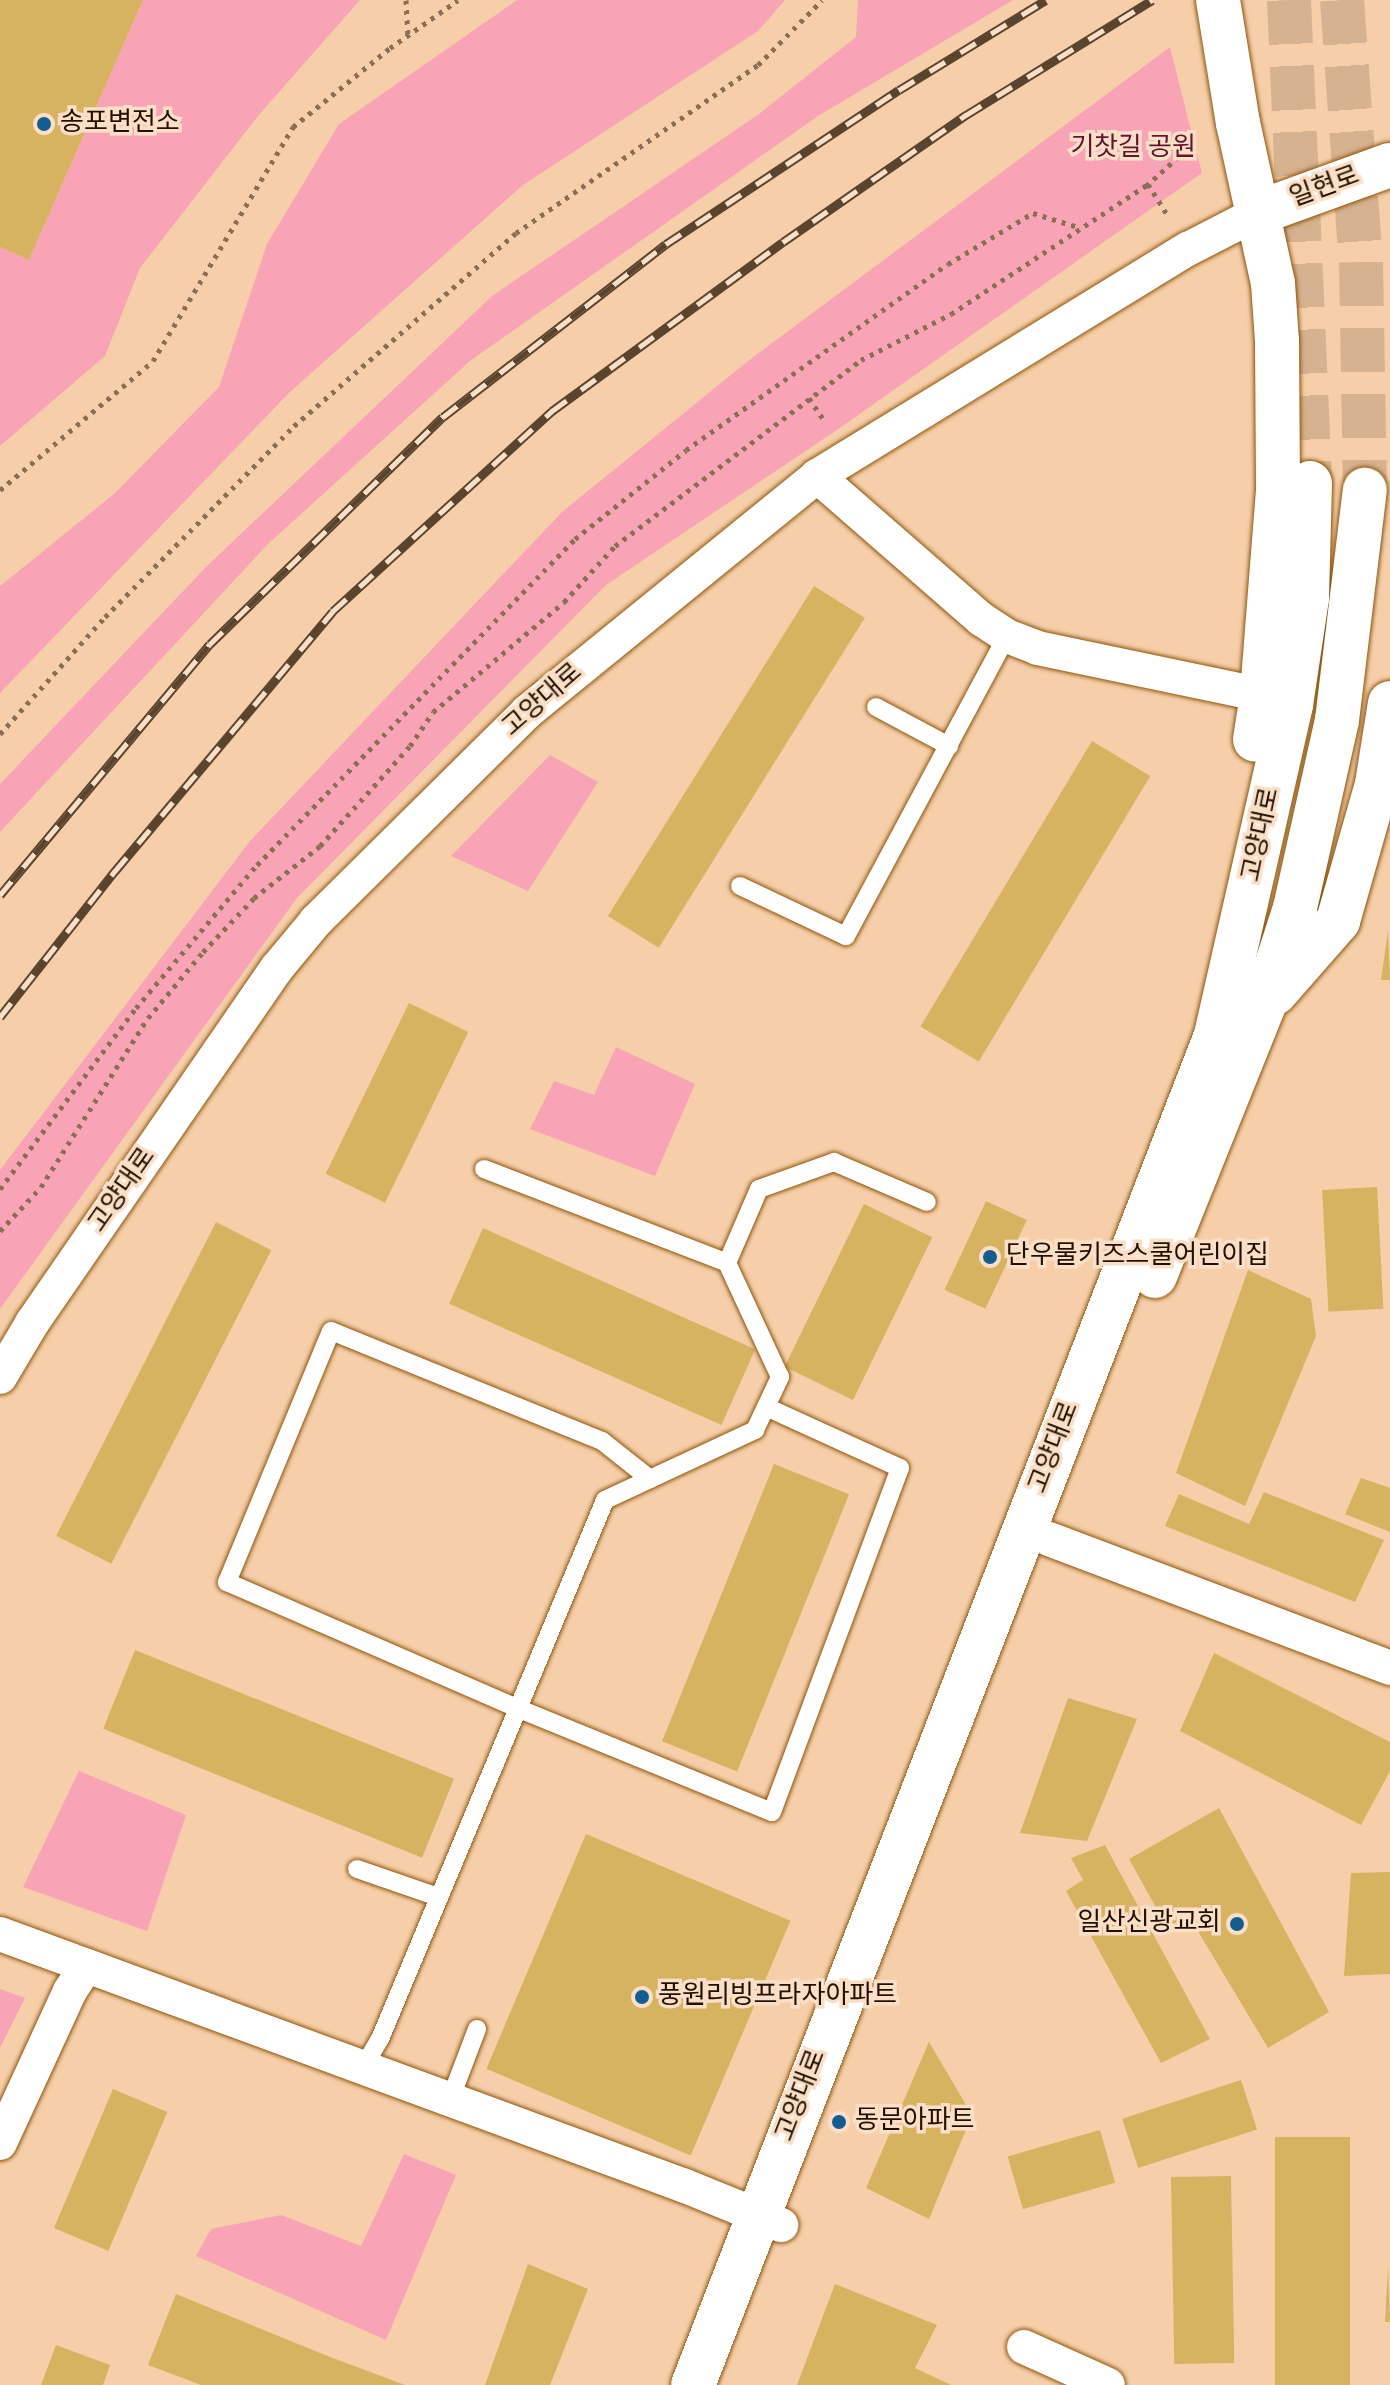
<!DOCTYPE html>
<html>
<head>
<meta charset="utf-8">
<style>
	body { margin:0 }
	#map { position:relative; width:1390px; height:2385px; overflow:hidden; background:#f6cfaa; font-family:Overpass,"Noto Sans KR",sans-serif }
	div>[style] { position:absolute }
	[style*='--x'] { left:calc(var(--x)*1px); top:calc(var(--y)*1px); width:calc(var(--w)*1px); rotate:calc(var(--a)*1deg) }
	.green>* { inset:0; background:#f9a4b6 }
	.building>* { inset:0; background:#d7b261; transform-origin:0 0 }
	.primary-tunnel>* { height:44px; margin-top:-22px; transform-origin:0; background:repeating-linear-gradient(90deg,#d6b290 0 44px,transparent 0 66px) }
	.path>* { height:5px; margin-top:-2.5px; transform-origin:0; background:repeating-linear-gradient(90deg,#8b6f55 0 4px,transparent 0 10px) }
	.roads { filter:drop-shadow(0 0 2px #8e550a) drop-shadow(0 0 2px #8e550a) }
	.lane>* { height:18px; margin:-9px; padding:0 9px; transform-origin:9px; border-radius:9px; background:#fff }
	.street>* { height:34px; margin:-17px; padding:0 17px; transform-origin:17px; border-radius:17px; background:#fff }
	.secondary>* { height:44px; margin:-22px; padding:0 22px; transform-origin:22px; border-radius:22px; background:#fff }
	.primary>* { height:44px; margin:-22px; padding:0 22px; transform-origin:22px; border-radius:22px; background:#fff }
	.rail>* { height:9px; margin-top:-4.5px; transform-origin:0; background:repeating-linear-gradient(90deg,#f9dfc7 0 18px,#5b442e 0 36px); box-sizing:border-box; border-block:2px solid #5b442e }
	.dots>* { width:22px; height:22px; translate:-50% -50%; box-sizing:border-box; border:4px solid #f9dfc7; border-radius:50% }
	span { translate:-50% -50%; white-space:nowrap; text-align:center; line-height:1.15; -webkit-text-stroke:7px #f9dfc7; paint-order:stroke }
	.poi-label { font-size:26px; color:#221000 }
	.left { translate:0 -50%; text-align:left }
	.right { translate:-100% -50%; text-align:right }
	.park-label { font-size:26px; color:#651430 }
	.street-label { font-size:26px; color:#221000 }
</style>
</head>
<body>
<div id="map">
	<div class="green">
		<i style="clip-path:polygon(143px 0,360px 0,258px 116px,140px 268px,105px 356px,0 446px,0 247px,29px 260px)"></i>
		<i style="clip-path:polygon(517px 0,785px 0,758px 31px,523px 185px,290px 392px,0 693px,0 586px,114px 494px,219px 387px,267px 244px,339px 124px)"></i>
		<i style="clip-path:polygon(858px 0,1013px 0,818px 116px,470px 361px,268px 544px,0 832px,0 784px,206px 567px,492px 296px,759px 114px,856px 37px)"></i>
		<i style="clip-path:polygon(1170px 47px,1202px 173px,834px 432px,606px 585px,297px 898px,0 1309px,0 1170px,250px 841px,562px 512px,748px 361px)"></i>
		<i style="clip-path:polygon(550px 755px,598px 782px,528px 891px,451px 856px)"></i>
		<i style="clip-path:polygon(616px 1047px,695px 1084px,655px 1176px,530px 1129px,554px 1081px,594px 1095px)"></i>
		<i style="clip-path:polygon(79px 1771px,186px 1815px,147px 1931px,23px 1887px)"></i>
		<i style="clip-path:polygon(0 1989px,25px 1998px,0 2048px)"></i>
		<i style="clip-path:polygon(404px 2154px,456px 2175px,386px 2340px,196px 2256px,211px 2229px,281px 2215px,361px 2246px)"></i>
	</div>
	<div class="building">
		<i style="clip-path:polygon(0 0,143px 0,29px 260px,0 247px)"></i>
		<i style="left:814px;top:586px;width:60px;height:389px;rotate:32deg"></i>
		<i style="left:1092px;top:741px;width:68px;height:333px;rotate:31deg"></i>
		<i style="clip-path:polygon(1388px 930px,1390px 980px,1381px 980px)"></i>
		<i style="left:409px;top:1003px;width:66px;height:190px;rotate:26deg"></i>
		<i style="left:1377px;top:1187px;width:122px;height:55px;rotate:87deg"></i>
		<i style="left:986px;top:1201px;width:45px;height:98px;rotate:25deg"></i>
		<i style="left:864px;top:1204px;width:76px;height:181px;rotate:26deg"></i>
		<i style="left:216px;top:1222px;width:62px;height:352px;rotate:27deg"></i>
		<i style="left:483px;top:1228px;width:298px;height:83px;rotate:24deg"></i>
		<i style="clip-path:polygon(1248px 1270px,1311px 1299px,1316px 1336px,1245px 1506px,1176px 1473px)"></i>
		<i style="left:774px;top:1464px;width:81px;height:299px;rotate:22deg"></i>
		<i style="clip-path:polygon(1361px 1478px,1390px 1488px,1390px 1532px,1345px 1514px)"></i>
		<i style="clip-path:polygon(1264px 1492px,1384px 1540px,1355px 1602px,1165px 1526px,1179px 1494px,1249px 1524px)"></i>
		<i style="left:135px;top:1650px;width:344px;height:85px;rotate:22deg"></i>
		<i style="clip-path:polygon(1214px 1653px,1390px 1742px,1390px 1771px,1361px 1825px,1180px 1731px)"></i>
		<i style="clip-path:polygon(1068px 1698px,1137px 1719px,1087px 1841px,1020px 1833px)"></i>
		<i style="clip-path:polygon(1219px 1808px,1329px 2012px,1268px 2048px,1190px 1918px,1168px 1929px,1129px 1859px)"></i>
		<i style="left:586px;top:1834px;width:222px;height:255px;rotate:23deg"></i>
		<i style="clip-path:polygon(1105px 1845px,1210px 2039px,1161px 2063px,1066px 1891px,1083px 1880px,1071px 1858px)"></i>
		<i style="clip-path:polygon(1390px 1872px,1390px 1974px,1344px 1976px,1351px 1873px)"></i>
		<i style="clip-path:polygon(929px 2042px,972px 2115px,929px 2219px,866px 2188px)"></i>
		<i style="left:1241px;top:2080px;width:52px;height:125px;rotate:72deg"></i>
		<i style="left:113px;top:2089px;width:59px;height:151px;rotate:23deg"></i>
		<i style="left:1100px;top:2130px;width:55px;height:96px;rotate:74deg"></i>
		<i style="left:1275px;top:2137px;width:75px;height:248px"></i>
		<i style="left:1231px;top:2176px;width:187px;height:60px;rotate:89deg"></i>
		<i style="clip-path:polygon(528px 2264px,588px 2289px,550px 2385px,485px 2385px)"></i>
		<i style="clip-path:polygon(1388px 2265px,1390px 2322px,1385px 2322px)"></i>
		<i style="clip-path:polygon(835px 2284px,937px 2325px,915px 2368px,951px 2385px,797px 2385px)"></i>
		<i style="clip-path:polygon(176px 2294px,325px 2355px,405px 2385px,201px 2385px,148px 2365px)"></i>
		<i style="clip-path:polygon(56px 2345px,110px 2365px,103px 2385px,41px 2385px)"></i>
	</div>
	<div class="primary-tunnel">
		<i style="--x:1289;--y:0;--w:483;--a:87.5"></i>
		<i style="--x:1342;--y:0;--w:263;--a:85.9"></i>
		<i style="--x:1361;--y:262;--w:228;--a:89"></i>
	</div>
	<div class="path">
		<i style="--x:406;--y:0;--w:36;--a:87"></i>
		<i style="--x:1146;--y:186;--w:70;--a:-42.1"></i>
		<i style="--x:809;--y:398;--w:27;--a:56"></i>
		<i style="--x:0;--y:490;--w:200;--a:-40.1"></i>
		<i style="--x:153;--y:361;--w:273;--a:-59.1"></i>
		<i style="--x:293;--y:127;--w:125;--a:-39.2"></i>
		<i style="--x:390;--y:48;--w:83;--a:-35.2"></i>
		<i style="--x:0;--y:734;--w:157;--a:-48.1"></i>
		<i style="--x:105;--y:617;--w:269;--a:-45.3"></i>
		<i style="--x:294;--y:426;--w:294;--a:-41"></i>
		<i style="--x:516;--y:233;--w:295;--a:-34.8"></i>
		<i style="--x:758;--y:65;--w:91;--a:-45.4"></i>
		<i style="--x:0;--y:1189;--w:226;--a:-53.1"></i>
		<i style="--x:136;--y:1008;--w:187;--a:-49.8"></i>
		<i style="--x:257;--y:865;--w:455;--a:-45.7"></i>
		<i style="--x:575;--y:539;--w:142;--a:-38.7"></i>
		<i style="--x:686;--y:450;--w:321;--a:-35.4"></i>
		<i style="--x:948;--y:264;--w:99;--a:-31"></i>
		<i style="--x:1033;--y:213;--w:50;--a:17.4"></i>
		<i style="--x:0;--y:1231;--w:60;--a:-47"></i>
		<i style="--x:41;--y:1187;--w:200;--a:-57.7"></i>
		<i style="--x:148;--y:1018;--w:86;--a:-50.2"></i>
		<i style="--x:203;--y:952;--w:74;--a:-46.6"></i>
		<i style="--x:254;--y:898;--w:84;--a:-38.2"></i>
		<i style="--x:320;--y:846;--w:135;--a:-48"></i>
		<i style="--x:410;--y:746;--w:41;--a:-55.9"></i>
		<i style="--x:433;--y:712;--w:171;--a:-40"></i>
		<i style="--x:564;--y:602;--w:76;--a:-47.7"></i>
		<i style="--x:615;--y:546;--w:308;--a:-37.1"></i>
		<i style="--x:861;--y:360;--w:101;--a:-27.1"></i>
		<i style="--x:951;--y:314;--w:236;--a:-33.4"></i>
		<i style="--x:1148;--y:184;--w:36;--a:58"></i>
	</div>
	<div class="roads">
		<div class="lane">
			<i style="--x:876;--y:707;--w:83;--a:28.1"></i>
			<i style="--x:740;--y:886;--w:117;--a:25.3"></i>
			<i style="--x:846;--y:936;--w:340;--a:-61.8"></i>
			<i style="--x:484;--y:1169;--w:261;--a:21.1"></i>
			<i style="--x:650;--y:1479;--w:61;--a:-141.6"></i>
			<i style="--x:602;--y:1441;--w:292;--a:-157.9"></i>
			<i style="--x:331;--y:1331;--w:272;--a:112.5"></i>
			<i style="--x:227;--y:1582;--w:316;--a:23.5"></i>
			<i style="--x:517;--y:1708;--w:275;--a:22.2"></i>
			<i style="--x:772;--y:1812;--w:367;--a:-69.6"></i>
			<i style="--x:900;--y:1468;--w:147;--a:-155.5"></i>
			<i style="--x:357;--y:1869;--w:86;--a:19.1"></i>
			<i style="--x:363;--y:2068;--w:34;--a:-60"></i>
			<i style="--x:380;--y:2039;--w:584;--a:-67.34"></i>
			<i style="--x:605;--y:1500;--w:166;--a:-25"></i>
			<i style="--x:755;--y:1430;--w:59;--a:-64.7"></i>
			<i style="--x:780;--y:1377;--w:126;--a:-114.9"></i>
			<i style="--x:727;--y:1263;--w:81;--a:-66.6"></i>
			<i style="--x:759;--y:1189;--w:80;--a:-19.8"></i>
			<i style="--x:834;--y:1162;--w:101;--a:23.3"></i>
			<i style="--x:450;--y:2100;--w:76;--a:-69.2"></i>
		</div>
		<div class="street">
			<i style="--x:817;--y:476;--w:218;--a:41.1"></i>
			<i style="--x:981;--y:619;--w:31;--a:33"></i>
			<i style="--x:1007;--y:636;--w:33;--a:21"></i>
			<i style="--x:1038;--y:648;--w:229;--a:11.8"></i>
			<i style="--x:0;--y:1377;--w:63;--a:-59.3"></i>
			<i style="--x:32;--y:1323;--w:431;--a:-55.4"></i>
			<i style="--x:277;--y:968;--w:61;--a:-50.3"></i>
			<i style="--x:316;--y:921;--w:297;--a:-44.7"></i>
			<i style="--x:527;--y:712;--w:374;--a:-39.1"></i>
			<i style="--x:817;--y:476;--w:435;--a:-31.5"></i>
			<i style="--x:1188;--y:249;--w:81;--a:-27.2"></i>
			<i style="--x:1049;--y:1539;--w:365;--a:20.7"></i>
			<i style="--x:0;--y:1934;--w:730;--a:20.2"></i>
			<i style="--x:685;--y:2186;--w:104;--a:22.1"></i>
			<i style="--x:0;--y:2143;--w:167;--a:-65.3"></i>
			<i style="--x:70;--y:1991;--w:30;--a:-57"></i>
			<i style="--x:1024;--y:2347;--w:92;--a:24.3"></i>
		</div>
		<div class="secondary">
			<i style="--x:1260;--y:212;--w:138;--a:-19.9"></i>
		</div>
		<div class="primary">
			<i style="--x:1218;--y:0;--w:125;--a:80.8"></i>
			<i style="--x:1238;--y:123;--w:164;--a:77.7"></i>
			<i style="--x:1273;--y:283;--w:58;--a:86.1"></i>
			<i style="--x:1277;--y:341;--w:149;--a:89.6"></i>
			<i style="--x:1278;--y:490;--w:206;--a:94.5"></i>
			<i style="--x:1262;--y:695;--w:45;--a:99"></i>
			<i style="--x:1275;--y:993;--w:96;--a:-48.8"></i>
			<i style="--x:1338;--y:921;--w:142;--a:-74.1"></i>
			<i style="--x:1377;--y:784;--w:82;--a:-80.9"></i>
			<i style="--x:1155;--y:1276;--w:290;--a:-68.1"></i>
			<i style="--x:1263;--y:1007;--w:104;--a:-72.1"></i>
			<i style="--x:1295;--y:908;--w:193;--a:-77.4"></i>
			<i style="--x:1337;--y:720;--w:232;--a:-83.1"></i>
			<i style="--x:693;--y:2385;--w:1448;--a:-68.82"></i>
			<i style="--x:1216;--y:1035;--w:338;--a:-77.2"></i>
			<i style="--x:1291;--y:705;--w:108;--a:-81.5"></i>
			<i style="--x:1307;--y:598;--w:115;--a:-88.5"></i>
		</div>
	</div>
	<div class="rail">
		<i style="--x:0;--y:895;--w:327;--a:-50.1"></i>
		<i style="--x:210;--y:644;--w:325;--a:-44.3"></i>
		<i style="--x:443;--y:417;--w:282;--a:-37.8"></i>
		<i style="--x:666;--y:244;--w:279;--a:-33.5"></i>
		<i style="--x:899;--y:90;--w:172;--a:-31.5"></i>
		<i style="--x:0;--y:1017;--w:186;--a:-51.8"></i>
		<i style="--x:115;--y:871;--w:339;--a:-50"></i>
		<i style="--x:333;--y:611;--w:297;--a:-42.4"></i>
		<i style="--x:552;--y:411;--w:286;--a:-36.2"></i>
		<i style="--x:783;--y:242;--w:223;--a:-34.8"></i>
		<i style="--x:966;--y:115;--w:219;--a:-31.7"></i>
	</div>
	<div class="dots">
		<i style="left:44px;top:124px;background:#135d90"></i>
		<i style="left:990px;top:1257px;background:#135d90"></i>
		<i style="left:1237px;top:1924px;background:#135d90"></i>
		<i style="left:642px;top:1997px;background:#135d90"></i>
		<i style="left:839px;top:2122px;background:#135d90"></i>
	</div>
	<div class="poi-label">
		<span class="left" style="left:60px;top:124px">송포변전소</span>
		<span class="left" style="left:1006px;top:1257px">단우물키즈스쿨어린이집</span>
		<span class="right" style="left:1221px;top:1924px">일산신광교회</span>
		<span class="left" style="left:658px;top:1997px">풍원리빙프라자아파트</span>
		<span class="left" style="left:855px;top:2122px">동문아파트</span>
	</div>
	<div class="park-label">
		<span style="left:1133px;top:149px">기찻길 공원</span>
	</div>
	<div class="street-label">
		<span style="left:1325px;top:188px;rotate:-20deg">일현로</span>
		<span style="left:543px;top:701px;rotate:-41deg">고양대로</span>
		<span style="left:1262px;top:835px;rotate:-78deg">고양대로</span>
		<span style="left:123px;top:1191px;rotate:-55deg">고양대로</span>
		<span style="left:1055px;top:1448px;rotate:-69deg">고양대로</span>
		<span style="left:802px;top:2096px;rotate:-69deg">고양대로</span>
	</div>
</div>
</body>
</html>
